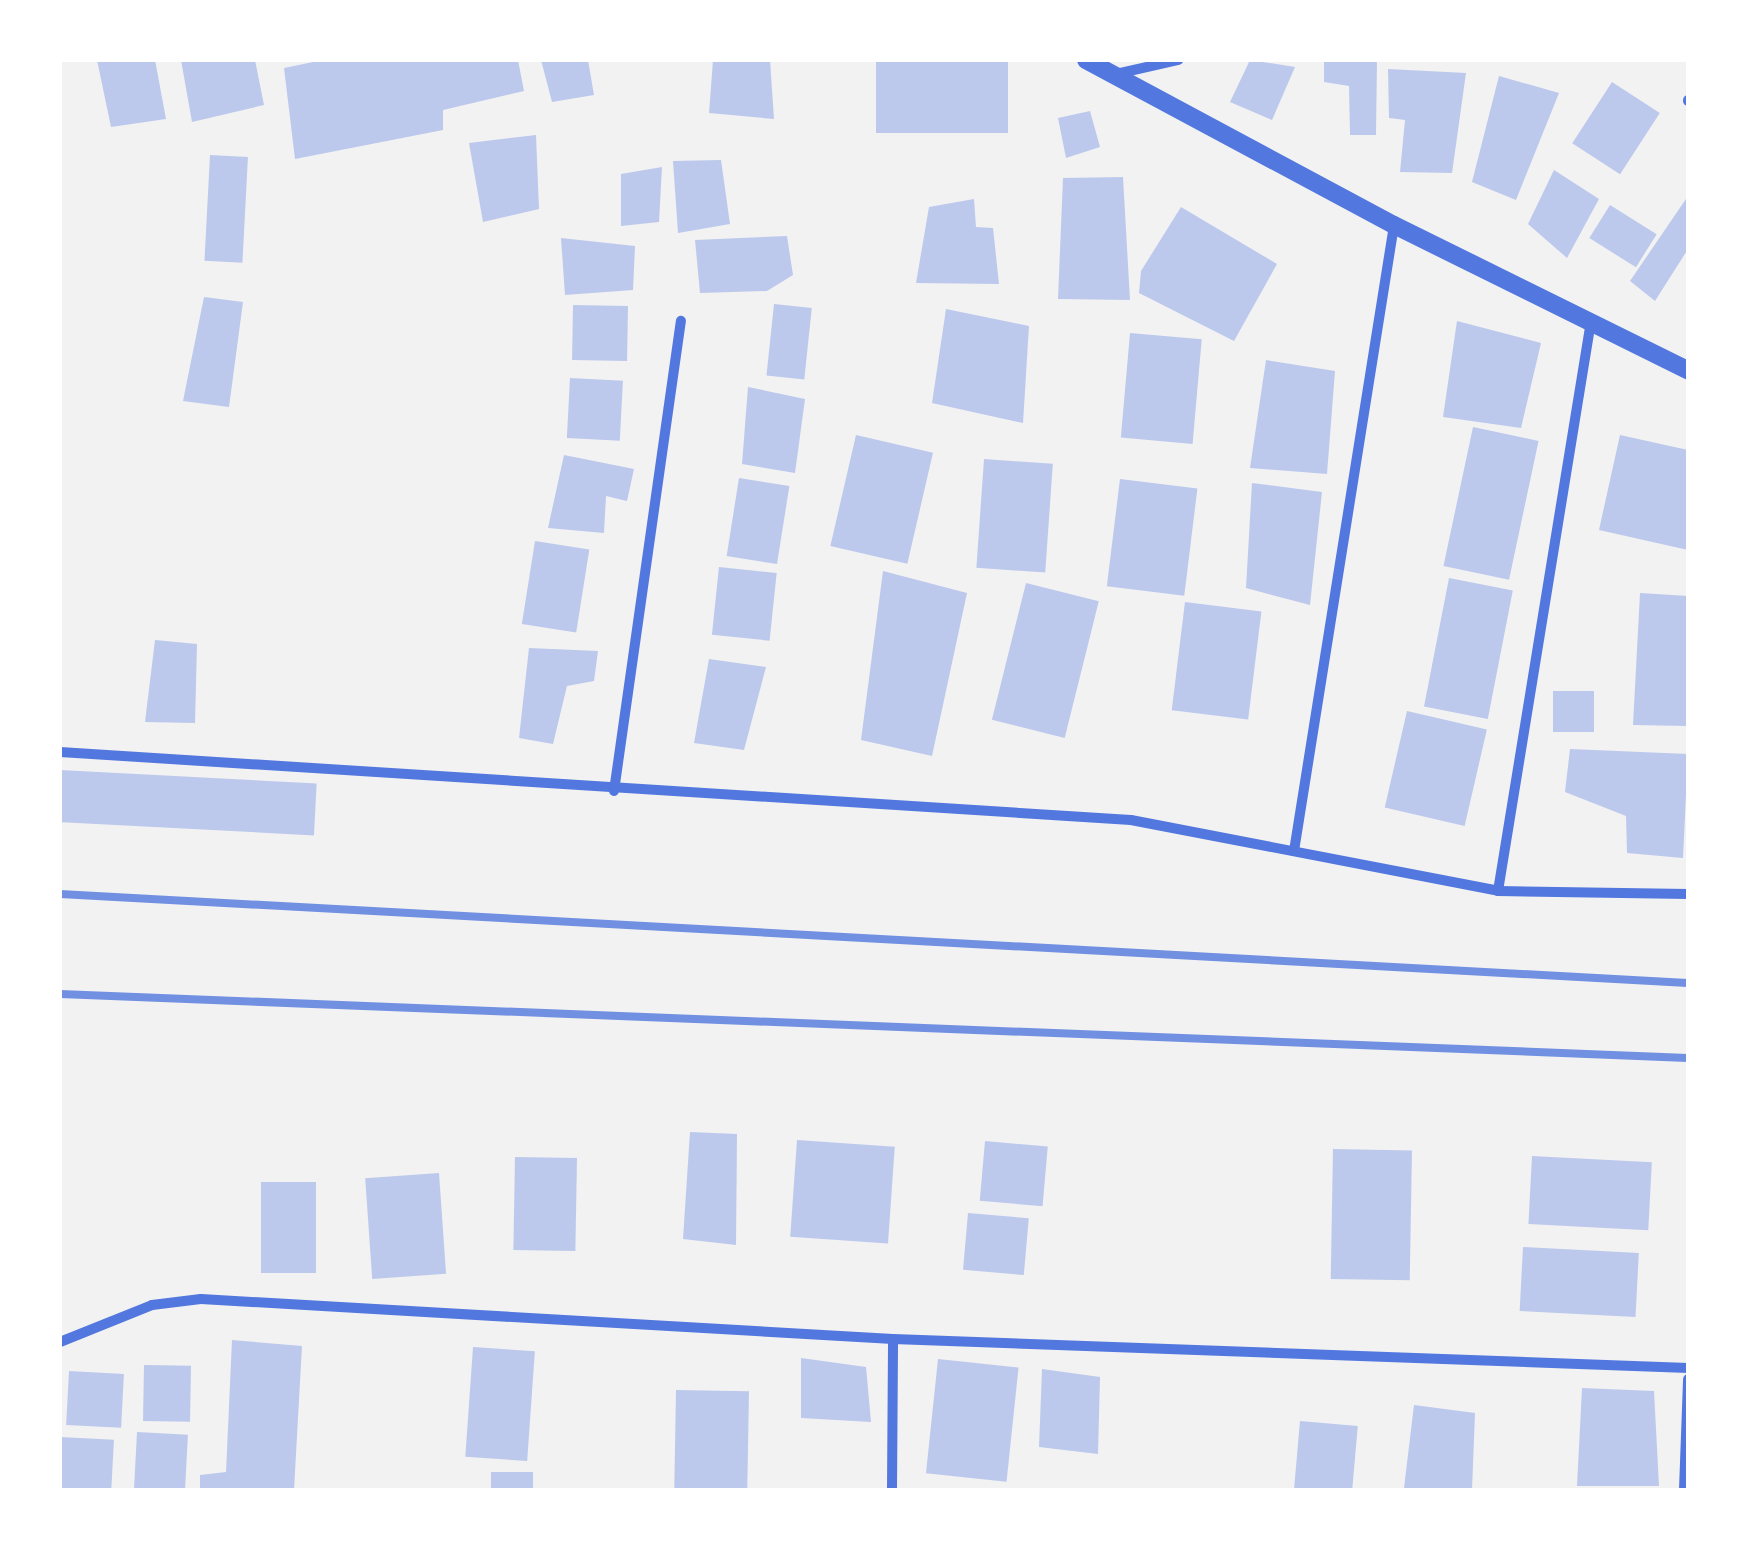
<!DOCTYPE html>
<html>
<head>
<meta charset="utf-8">
<style>
	body { margin:0 }
	#map { position:relative; width:1748px; height:1550px; overflow:hidden; background:#f2f2f2; font-family:"Work Sans",sans-serif }
	div>[style] { position:absolute }
	[style*='--x'] { left:calc(var(--x)*1px); top:calc(var(--y)*1px); width:calc(var(--w)*1px); rotate:calc(var(--a)*1deg) }
	.building>* { inset:0; background:#bdc9ec; transform-origin:0 0 }
	.minor>* { height:10px; margin:-5px; padding:0 5px; transform-origin:5px; border-radius:5px; background:#5277de }
	.tertiary>* { height:18px; margin:-9px; padding:0 9px; transform-origin:9px; border-radius:9px; background:#5277de }
	.rail>* { height:8px; margin:-4px; padding:0 4px; transform-origin:4px; border-radius:4px; background:#7290e2 }
	span { translate:-50% -50%; white-space:nowrap; text-align:center; line-height:1.15; -webkit-text-stroke:8px #fff; paint-order:stroke }
	.frame { position:absolute; inset:0; border:62px solid #fff; pointer-events:none }
</style>
</head>
<body>
<div id="map">
	<div class="building">
		<i style="clip-path:polygon(97px 60px,155px 60px,166px 119px,111px 127px)"></i>
		<i style="clip-path:polygon(181px 60px,255px 60px,264px 105px,192px 122px)"></i>
		<i style="clip-path:polygon(323px 60px,518px 60px,524px 91px,443px 110px,443px 130px,295px 159px,284px 68px)"></i>
		<i style="clip-path:polygon(541px 60px,588px 60px,594px 95px,552px 102px)"></i>
		<i style="clip-path:polygon(713px 60px,770px 60px,774px 119px,709px 113px)"></i>
		<i style="left:876px;top:60px;width:132px;height:73px"></i>
		<i style="clip-path:polygon(1250px 60px,1295px 67px,1272px 120px,1230px 102px)"></i>
		<i style="clip-path:polygon(1324px 60px,1377px 60px,1376px 135px,1350px 135px,1349px 86px,1324px 82px)"></i>
		<i style="clip-path:polygon(1388px 69px,1466px 73px,1452px 173px,1400px 172px,1405px 120px,1389px 118px)"></i>
		<i style="clip-path:polygon(1499px 76px,1559px 93px,1516px 200px,1472px 182px)"></i>
		<i style="left:1612px;top:82px;width:57px;height:73px;rotate:33deg"></i>
		<i style="clip-path:polygon(1090px 111px,1100px 147px,1066px 158px,1058px 118px)"></i>
		<i style="clip-path:polygon(536px 135px,539px 209px,483px 222px,469px 143px)"></i>
		<i style="left:210px;top:155px;width:38px;height:106px;rotate:3deg"></i>
		<i style="clip-path:polygon(721px 160px,730px 224px,678px 233px,673px 161px)"></i>
		<i style="clip-path:polygon(662px 167px,659px 222px,621px 226px,621px 174px)"></i>
		<i style="clip-path:polygon(1554px 170px,1599px 199px,1567px 258px,1528px 224px)"></i>
		<i style="clip-path:polygon(1123px 177px,1130px 300px,1058px 299px,1063px 178px)"></i>
		<i style="clip-path:polygon(1688px 196px,1688px 249px,1655px 301px,1630px 281px)"></i>
		<i style="clip-path:polygon(974px 199px,976px 227px,993px 228px,999px 284px,916px 283px,929px 207px)"></i>
		<i style="left:1610px;top:205px;width:55px;height:39px;rotate:32deg"></i>
		<i style="clip-path:polygon(1181px 207px,1277px 264px,1234px 341px,1139px 293px,1141px 271px)"></i>
		<i style="clip-path:polygon(787px 236px,793px 275px,767px 291px,700px 293px,695px 240px)"></i>
		<i style="clip-path:polygon(561px 238px,635px 246px,633px 290px,565px 295px)"></i>
		<i style="clip-path:polygon(204px 297px,243px 302px,229px 407px,183px 401px)"></i>
		<i style="left:774px;top:304px;width:38px;height:72px;rotate:6deg"></i>
		<i style="left:628px;top:306px;width:55px;height:55px;rotate:91deg"></i>
		<i style="clip-path:polygon(946px 309px,1029px 326px,1023px 423px,932px 403px)"></i>
		<i style="clip-path:polygon(1457px 321px,1541px 343px,1521px 428px,1443px 417px)"></i>
		<i style="left:1130px;top:333px;width:72px;height:105px;rotate:5deg"></i>
		<i style="clip-path:polygon(1266px 360px,1335px 371px,1327px 474px,1250px 468px)"></i>
		<i style="left:570px;top:378px;width:53px;height:60px;rotate:3deg"></i>
		<i style="clip-path:polygon(748px 387px,805px 399px,795px 473px,742px 464px)"></i>
		<i style="left:1473px;top:427px;width:67px;height:142px;rotate:12deg"></i>
		<i style="left:856px;top:435px;width:79px;height:114px;rotate:13deg"></i>
		<i style="clip-path:polygon(1620px 435px,1688px 450px,1688px 550px,1599px 530px)"></i>
		<i style="clip-path:polygon(564px 455px,634px 469px,627px 501px,606px 496px,604px 533px,548px 528px)"></i>
		<i style="left:984px;top:459px;width:69px;height:109px;rotate:4deg"></i>
		<i style="left:739px;top:478px;width:51px;height:79px;rotate:9deg"></i>
		<i style="left:1120px;top:479px;width:78px;height:108px;rotate:7deg"></i>
		<i style="clip-path:polygon(1252px 483px,1322px 492px,1310px 605px,1246px 588px)"></i>
		<i style="left:535px;top:541px;width:55px;height:84px;rotate:9deg"></i>
		<i style="left:719px;top:567px;width:58px;height:68px;rotate:6deg"></i>
		<i style="clip-path:polygon(883px 571px,967px 593px,932px 756px,861px 740px)"></i>
		<i style="left:1449px;top:578px;width:65px;height:131px;rotate:11deg"></i>
		<i style="left:1026px;top:583px;width:75px;height:141px;rotate:14deg"></i>
		<i style="clip-path:polygon(1640px 593px,1688px 596px,1688px 726px,1633px 725px)"></i>
		<i style="left:1185px;top:602px;width:77px;height:109px;rotate:7deg"></i>
		<i style="clip-path:polygon(155px 640px,197px 644px,195px 723px,145px 722px)"></i>
		<i style="clip-path:polygon(529px 648px,598px 651px,594px 681px,567px 686px,553px 744px,519px 738px)"></i>
		<i style="clip-path:polygon(709px 659px,766px 667px,744px 750px,694px 743px)"></i>
		<i style="left:1553px;top:691px;width:41px;height:41px"></i>
		<i style="left:1407px;top:711px;width:82px;height:99px;rotate:13deg"></i>
		<i style="clip-path:polygon(1570px 749px,1688px 754px,1683px 858px,1627px 853px,1626px 816px,1565px 792px)"></i>
		<i style="left:60px;top:770px;width:257px;height:52px;rotate:3deg"></i>
		<i style="clip-path:polygon(690px 1132px,737px 1134px,736px 1245px,683px 1239px)"></i>
		<i style="left:797px;top:1140px;width:98px;height:97px;rotate:4deg"></i>
		<i style="left:985px;top:1141px;width:63px;height:60px;rotate:5deg"></i>
		<i style="left:1333px;top:1149px;width:79px;height:130px;rotate:1deg"></i>
		<i style="left:1532px;top:1156px;width:120px;height:68px;rotate:3deg"></i>
		<i style="left:515px;top:1157px;width:62px;height:93px;rotate:1deg"></i>
		<i style="left:439px;top:1173px;width:101px;height:74px;rotate:86deg"></i>
		<i style="left:316px;top:1182px;width:91px;height:55px;rotate:90deg"></i>
		<i style="left:968px;top:1213px;width:61px;height:57px;rotate:5deg"></i>
		<i style="left:1523px;top:1247px;width:116px;height:64px;rotate:3deg"></i>
		<i style="clip-path:polygon(232px 1340px,302px 1346px,294px 1490px,200px 1490px,200px 1475px,226px 1472px)"></i>
		<i style="left:473px;top:1347px;width:62px;height:110px;rotate:4deg"></i>
		<i style="clip-path:polygon(801px 1358px,866px 1367px,871px 1422px,801px 1418px)"></i>
		<i style="left:938px;top:1359px;width:81px;height:115px;rotate:6deg"></i>
		<i style="left:144px;top:1365px;width:47px;height:56px;rotate:1deg"></i>
		<i style="clip-path:polygon(1042px 1369px,1100px 1377px,1098px 1454px,1039px 1447px)"></i>
		<i style="left:69px;top:1371px;width:55px;height:54px;rotate:3deg"></i>
		<i style="clip-path:polygon(1582px 1388px,1654px 1391px,1659px 1486px,1577px 1486px)"></i>
		<i style="left:676px;top:1390px;width:73px;height:100px;rotate:1deg"></i>
		<i style="clip-path:polygon(1414px 1405px,1475px 1413px,1472px 1490px,1404px 1488px)"></i>
		<i style="left:1300px;top:1421px;width:58px;height:69px;rotate:5deg"></i>
		<i style="left:137px;top:1432px;width:51px;height:58px;rotate:3deg"></i>
		<i style="left:60px;top:1437px;width:54px;height:53px;rotate:3deg"></i>
		<i style="left:491px;top:1472px;width:42px;height:18px"></i>
	</div>
	<div class="minor">
		<i style="--x:1116;--y:74;--w:64;--a:-12.7"></i>
		<i style="--x:1688;--y:100;--w:1;--a:90"></i>
		<i style="--x:60;--y:752;--w:1073;--a:3.63"></i>
		<i style="--x:1131;--y:820;--w:374;--a:10.9"></i>
		<i style="--x:1498;--y:891;--w:190;--a:0.9"></i>
		<i style="--x:614;--y:791;--w:475;--a:-81.9"></i>
		<i style="--x:1294;--y:851;--w:634;--a:-80.92"></i>
		<i style="--x:1498;--y:891;--w:578;--a:-80.73"></i>
		<i style="--x:60;--y:1342;--w:99;--a:-21.9"></i>
		<i style="--x:152;--y:1305;--w:49;--a:-7"></i>
		<i style="--x:201;--y:1299;--w:693;--a:3.31"></i>
		<i style="--x:893;--y:1339;--w:796;--a:2.09"></i>
		<i style="--x:892;--y:1490;--w:151;--a:-89.6"></i>
		<i style="--x:1684;--y:1490;--w:111;--a:-87.9"></i>
	</div>
	<div class="tertiary">
		<i style="--x:1086;--y:60;--w:349;--a:28.2"></i>
		<i style="--x:1394;--y:225;--w:328;--a:26.3"></i>
	</div>
	<div class="rail">
		<i style="--x:60;--y:894;--w:1630;--a:3.13"></i>
		<i style="--x:60;--y:994;--w:1629;--a:2.25"></i>
	</div>
	<div class="frame"></div>
</div>
</body>
</html>
